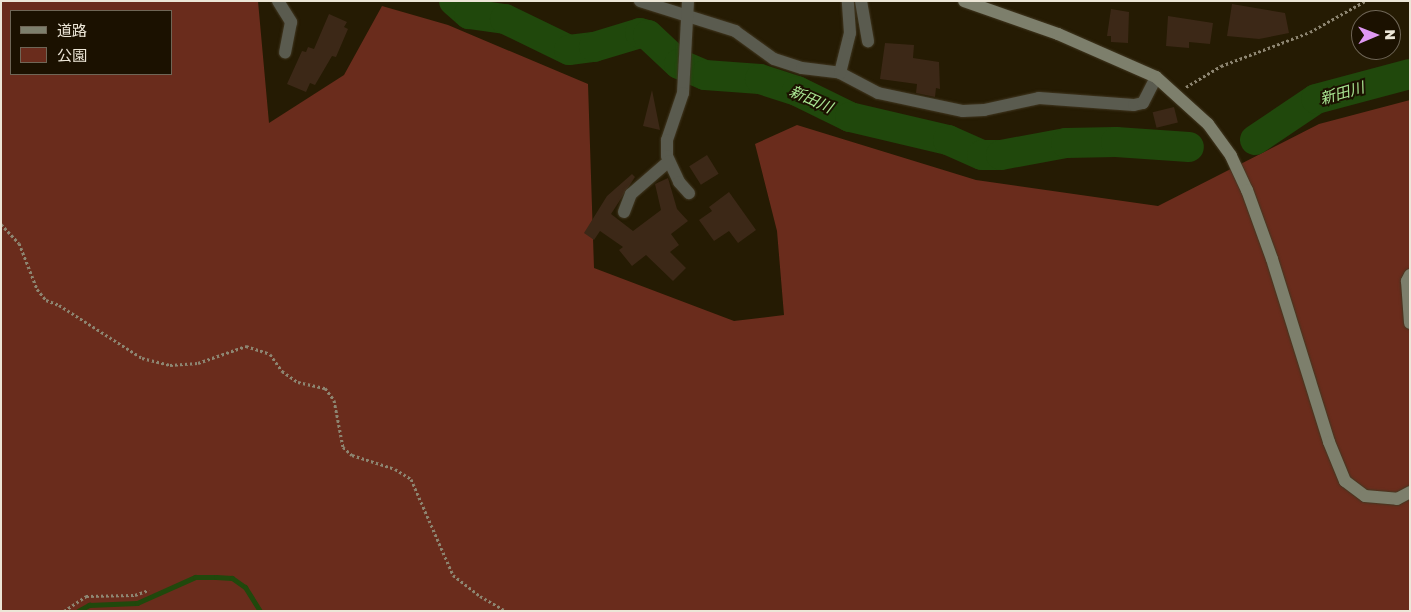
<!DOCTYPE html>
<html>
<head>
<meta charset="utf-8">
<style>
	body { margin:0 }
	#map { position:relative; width:1411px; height:612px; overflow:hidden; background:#251b03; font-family:"Golos Text","Noto Sans JP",sans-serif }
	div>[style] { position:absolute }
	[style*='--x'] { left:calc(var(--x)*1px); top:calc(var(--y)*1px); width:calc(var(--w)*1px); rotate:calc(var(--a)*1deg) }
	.green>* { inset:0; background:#6a2c1c }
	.stream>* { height:5px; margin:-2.5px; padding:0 2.5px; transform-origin:2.5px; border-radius:2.5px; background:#20480c }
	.river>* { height:30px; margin:-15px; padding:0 15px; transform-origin:15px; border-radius:15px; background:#20480c }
	.building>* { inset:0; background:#3c2817; transform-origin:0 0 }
	.path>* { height:3px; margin-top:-1.5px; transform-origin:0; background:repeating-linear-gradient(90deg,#8d8571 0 2.5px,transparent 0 5px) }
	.roads { filter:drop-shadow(0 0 1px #413721) drop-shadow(0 0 1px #413721) }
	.street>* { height:12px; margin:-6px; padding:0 6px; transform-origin:6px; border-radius:6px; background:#5a5b4f }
	.secondary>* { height:12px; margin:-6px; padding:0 6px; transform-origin:6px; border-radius:6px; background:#7d7f6c }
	span { translate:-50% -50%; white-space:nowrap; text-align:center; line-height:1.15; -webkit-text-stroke:4px #1b1100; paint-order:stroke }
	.water-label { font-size:15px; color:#abe894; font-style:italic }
	.frame { position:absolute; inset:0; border:2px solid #ece6d7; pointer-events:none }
	.legend { position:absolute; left:10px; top:10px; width:162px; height:65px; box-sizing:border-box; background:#1b1100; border:1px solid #6f6656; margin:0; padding:6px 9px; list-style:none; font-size:15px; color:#ece6d7 }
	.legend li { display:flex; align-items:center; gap:10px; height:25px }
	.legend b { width:25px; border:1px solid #6f6656 }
	.north { position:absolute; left:1351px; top:10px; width:50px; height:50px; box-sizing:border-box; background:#1b1100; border:1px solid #6f6656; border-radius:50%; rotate:89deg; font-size:14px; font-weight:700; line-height:20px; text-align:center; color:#ece6d7 }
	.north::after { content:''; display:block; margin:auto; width:18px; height:22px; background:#de98f2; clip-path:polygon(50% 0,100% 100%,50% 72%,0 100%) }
</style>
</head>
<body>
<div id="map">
	<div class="green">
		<i style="clip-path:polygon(evenodd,1px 1px,258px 1px,269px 123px,344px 75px,382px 6px,448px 25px,588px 84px,594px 268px,734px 321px,784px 315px,777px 231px,755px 144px,797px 125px,976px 180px,1158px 206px,1319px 124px,1410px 100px,1410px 611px,1px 611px,1px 1px,11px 11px,171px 11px,171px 74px,11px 74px,11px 11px)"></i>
	</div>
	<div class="stream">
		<i style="--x:78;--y:611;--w:13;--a:-29"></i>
		<i style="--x:89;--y:605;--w:48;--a:-2.4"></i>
		<i style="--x:137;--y:603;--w:64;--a:-24.1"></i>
		<i style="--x:195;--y:577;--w:21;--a:0"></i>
		<i style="--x:216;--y:577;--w:16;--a:4"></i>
		<i style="--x:232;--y:578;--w:16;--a:35"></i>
		<i style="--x:245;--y:587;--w:28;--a:58"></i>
	</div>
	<div class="river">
		<i style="--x:454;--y:1;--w:20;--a:41"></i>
		<i style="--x:469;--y:14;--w:36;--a:8"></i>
		<i style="--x:505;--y:19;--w:71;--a:25.8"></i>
		<i style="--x:569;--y:50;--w:25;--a:-7"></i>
		<i style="--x:594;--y:47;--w:48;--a:-16.9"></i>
		<i style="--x:640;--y:33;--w:8;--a:14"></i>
		<i style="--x:648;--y:35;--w:42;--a:43.1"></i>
		<i style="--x:679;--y:64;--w:28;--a:23"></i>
		<i style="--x:705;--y:75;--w:55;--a:4.2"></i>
		<i style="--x:760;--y:79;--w:39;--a:18"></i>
		<i style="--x:797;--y:91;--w:59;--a:26.1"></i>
		<i style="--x:850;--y:117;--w:101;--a:13.2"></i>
		<i style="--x:948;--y:140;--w:37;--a:24"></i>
		<i style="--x:982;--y:155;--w:19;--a:0"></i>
		<i style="--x:1001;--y:155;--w:66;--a:-10.5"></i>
		<i style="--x:1066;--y:143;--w:50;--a:-1.1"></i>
		<i style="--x:1116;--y:142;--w:73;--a:3.9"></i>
		<i style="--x:1255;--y:140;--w:73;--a:-33.9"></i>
		<i style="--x:1316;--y:99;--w:97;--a:-14.9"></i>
	</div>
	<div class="building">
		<i style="clip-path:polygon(1232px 4px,1285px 13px,1289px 33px,1259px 39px,1227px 36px)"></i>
		<i style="clip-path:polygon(1111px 9px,1129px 12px,1128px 43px,1111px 42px,1111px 36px,1107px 36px)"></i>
		<i style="clip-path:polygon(329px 14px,347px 22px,344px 27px,348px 29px,336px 57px,332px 56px,315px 85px,310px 83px,306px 92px,287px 84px,302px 51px,306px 52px,308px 47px,314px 49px)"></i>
		<i style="clip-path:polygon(1168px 16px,1213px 23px,1210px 44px,1189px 42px,1189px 48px,1166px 46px)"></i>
		<i style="clip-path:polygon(885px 43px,914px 45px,913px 58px,939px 62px,940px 89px,936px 88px,935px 97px,916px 93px,917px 84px,880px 79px)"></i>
		<i style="clip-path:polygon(652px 90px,660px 130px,643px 126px)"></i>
		<i style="left:1174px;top:107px;width:16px;height:22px;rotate:76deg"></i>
		<i style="left:707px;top:155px;width:22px;height:21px;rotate:58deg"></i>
		<i style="clip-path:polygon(632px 174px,635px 177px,611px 214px,633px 231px,661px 210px,655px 184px,668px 178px,677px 209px,688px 221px,671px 234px,679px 245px,670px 252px,686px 268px,673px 281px,646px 255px,632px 266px,619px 250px,623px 247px,600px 231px,594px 240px,584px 233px,607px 196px)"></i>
		<i style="clip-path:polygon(729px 192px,756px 230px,738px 243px,729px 231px,714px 241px,699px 220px,712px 211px,709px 207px)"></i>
	</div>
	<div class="path">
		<i style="--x:1186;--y:87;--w:41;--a:-31"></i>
		<i style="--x:1221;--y:66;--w:95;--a:-20.9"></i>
		<i style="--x:1310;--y:32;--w:63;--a:-29.4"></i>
		<i style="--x:1;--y:224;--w:26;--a:47"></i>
		<i style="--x:19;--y:243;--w:49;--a:68.6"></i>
		<i style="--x:37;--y:289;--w:14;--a:51"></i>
		<i style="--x:46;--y:300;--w:14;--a:21"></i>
		<i style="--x:59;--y:305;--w:98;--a:32.6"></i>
		<i style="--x:142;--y:358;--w:29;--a:14"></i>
		<i style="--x:170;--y:365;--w:28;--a:-4"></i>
		<i style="--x:198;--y:363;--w:51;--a:-19.5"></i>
		<i style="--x:246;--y:346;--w:25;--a:18"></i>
		<i style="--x:270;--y:354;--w:21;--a:55"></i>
		<i style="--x:282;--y:371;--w:19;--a:35"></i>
		<i style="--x:298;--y:382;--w:28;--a:13"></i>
		<i style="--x:325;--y:388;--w:15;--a:53"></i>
		<i style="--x:334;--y:400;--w:48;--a:79.2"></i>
		<i style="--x:343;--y:447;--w:12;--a:42"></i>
		<i style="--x:352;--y:455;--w:45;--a:18"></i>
		<i style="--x:395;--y:469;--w:19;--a:32"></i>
		<i style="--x:411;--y:479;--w:105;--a:66.4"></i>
		<i style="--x:453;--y:575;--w:34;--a:38"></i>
		<i style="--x:480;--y:596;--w:30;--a:30"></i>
		<i style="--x:64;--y:611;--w:27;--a:-34"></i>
		<i style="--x:86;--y:596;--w:49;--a:-1.2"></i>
		<i style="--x:135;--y:595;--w:15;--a:-20"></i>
	</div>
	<div class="roads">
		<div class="street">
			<i style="--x:278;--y:1;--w:25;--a:58"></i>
			<i style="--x:291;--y:22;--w:31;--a:101"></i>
			<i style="--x:640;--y:1;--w:100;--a:17.5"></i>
			<i style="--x:735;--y:31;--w:48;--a:35.7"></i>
			<i style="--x:774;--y:59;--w:29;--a:18"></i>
			<i style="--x:802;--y:68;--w:38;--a:7"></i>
			<i style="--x:840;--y:73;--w:43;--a:27.8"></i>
			<i style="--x:878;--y:93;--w:87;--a:12"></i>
			<i style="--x:963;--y:111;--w:21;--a:-3"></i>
			<i style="--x:984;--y:110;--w:56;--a:-12.3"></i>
			<i style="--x:1039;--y:98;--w:95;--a:4.2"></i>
			<i style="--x:1134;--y:105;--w:9;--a:-13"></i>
			<i style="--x:1143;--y:103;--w:29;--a:-63"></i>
			<i style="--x:688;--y:1;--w:92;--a:93.1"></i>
			<i style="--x:683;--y:93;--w:50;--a:108.8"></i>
			<i style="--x:667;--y:140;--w:16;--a:90"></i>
			<i style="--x:667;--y:156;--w:29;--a:65"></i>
			<i style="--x:679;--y:182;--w:15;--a:48"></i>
			<i style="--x:861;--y:1;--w:41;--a:80.1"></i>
			<i style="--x:840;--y:73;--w:41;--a:-76"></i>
			<i style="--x:850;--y:33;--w:32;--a:-94"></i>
			<i style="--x:624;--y:212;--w:19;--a:-69"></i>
			<i style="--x:631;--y:194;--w:50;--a:-41"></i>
		</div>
		<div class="secondary">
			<i style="--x:964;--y:1;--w:100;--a:19.3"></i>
			<i style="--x:1058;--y:34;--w:107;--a:23.7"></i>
			<i style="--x:1156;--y:77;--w:70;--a:42.1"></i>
			<i style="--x:1208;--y:124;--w:39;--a:54"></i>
			<i style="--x:1231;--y:156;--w:38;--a:65"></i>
			<i style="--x:1247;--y:190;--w:73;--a:70.1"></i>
			<i style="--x:1272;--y:259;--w:192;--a:72.7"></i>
			<i style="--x:1329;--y:442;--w:42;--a:67.7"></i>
			<i style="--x:1345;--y:481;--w:25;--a:37"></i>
			<i style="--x:1365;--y:496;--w:32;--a:5"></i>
			<i style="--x:1397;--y:499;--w:15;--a:-28"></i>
			<i style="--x:1410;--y:275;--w:7;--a:117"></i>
			<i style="--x:1407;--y:281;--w:42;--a:85.9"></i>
		</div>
	</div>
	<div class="water-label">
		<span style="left:1342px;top:93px;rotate:-16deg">新田川</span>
		<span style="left:811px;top:99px;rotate:24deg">新田川</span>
	</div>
	<div class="frame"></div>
	<ul class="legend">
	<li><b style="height:6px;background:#7d7f6c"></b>道路</li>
	<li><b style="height:14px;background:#6a2c1c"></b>公園</li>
	</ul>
	<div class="north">N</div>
</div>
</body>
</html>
